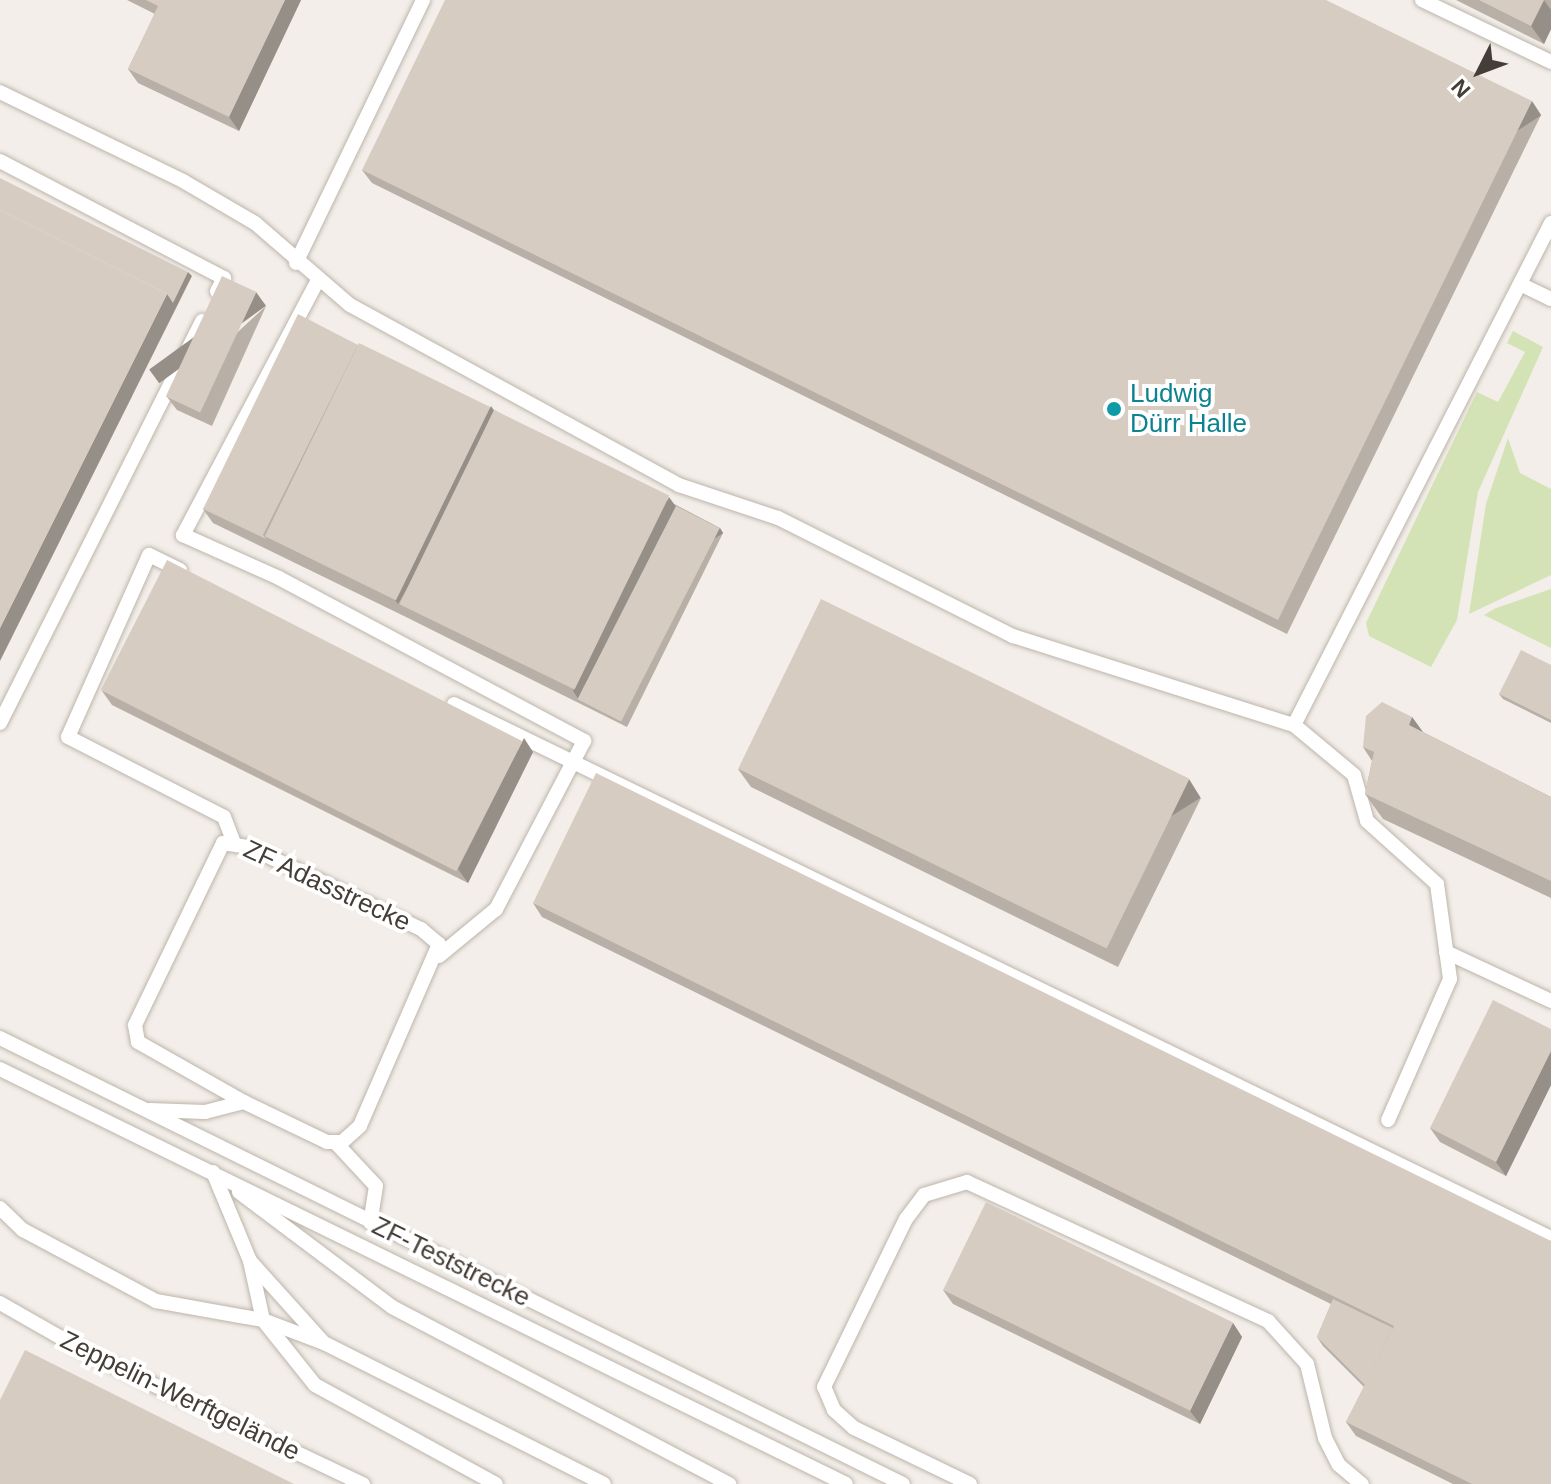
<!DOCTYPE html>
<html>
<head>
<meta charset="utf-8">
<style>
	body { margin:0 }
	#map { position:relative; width:1551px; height:1484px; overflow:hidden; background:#f3eee9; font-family:Helvetica,sans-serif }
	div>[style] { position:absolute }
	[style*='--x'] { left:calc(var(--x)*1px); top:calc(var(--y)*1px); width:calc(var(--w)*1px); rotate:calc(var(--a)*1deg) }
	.green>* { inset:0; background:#d4e3b6 }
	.roads { filter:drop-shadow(0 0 2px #bdb5ac) drop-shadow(0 0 2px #bdb5ac) }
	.lane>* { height:14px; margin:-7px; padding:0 7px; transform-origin:7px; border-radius:7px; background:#fff }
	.wall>* { inset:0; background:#b8afa7 }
	.shaded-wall>* { inset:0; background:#968f88; transform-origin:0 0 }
	.building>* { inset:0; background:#d6ccc2; transform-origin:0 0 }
	.dots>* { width:22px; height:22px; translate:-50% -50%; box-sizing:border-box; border:4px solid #fff; border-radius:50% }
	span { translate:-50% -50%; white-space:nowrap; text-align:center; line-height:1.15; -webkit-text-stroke:8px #fff; paint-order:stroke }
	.culture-label { font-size:26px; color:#0d838f }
	.left { translate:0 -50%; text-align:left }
	.street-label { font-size:26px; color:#453e38 }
	.north { position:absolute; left:1439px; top:32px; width:80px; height:80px; -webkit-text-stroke:6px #fff; paint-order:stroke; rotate:228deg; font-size:22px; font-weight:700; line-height:32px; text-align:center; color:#453e38 }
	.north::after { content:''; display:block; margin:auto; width:28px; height:36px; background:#453e38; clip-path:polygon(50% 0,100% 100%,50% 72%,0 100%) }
</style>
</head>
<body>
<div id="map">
	<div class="green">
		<i style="clip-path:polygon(1513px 331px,1543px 347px,1478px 492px,1457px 620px,1431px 667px,1369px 636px,1366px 623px,1477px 392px,1498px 402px,1525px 352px,1507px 343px)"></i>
		<i style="clip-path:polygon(1508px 438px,1520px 473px,1551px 489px,1551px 575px,1469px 614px,1486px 504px)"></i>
		<i style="clip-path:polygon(1551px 589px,1551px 648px,1484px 615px,1496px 608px)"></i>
	</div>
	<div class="roads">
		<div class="lane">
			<i style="--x:1422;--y:0;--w:143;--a:25.7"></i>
			<i style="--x:0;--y:92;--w:203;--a:25.9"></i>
			<i style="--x:183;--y:181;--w:83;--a:30.3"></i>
			<i style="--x:255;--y:223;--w:125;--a:40.8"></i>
			<i style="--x:350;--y:305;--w:375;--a:28.7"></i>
			<i style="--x:679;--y:485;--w:104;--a:18.4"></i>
			<i style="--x:778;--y:518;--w:263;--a:26.7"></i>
			<i style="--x:1013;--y:636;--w:295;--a:17.6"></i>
			<i style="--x:1294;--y:725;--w:564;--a:-62.89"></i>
			<i style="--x:0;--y:161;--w:253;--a:27.6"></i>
			<i style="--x:224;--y:278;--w:15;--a:118"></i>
			<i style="--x:296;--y:263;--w:292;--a:-64.2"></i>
			<i style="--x:318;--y:280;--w:289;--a:117.9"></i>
			<i style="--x:183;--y:535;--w:105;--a:24.1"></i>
			<i style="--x:279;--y:578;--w:346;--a:28.1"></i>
			<i style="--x:584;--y:741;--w:190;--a:117.6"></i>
			<i style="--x:496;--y:909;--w:74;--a:140.5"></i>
			<i style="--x:1520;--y:284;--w:34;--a:26"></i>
			<i style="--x:180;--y:570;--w:34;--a:-154"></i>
			<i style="--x:149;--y:555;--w:199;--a:114"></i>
			<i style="--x:68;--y:737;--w:175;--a:27.1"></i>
			<i style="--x:224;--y:817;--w:28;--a:69"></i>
			<i style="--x:454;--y:704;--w:1220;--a:25.96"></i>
			<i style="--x:0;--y:723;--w:450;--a:-63.3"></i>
			<i style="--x:1294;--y:725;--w:78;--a:39.8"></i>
			<i style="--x:1354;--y:775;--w:48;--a:74.2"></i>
			<i style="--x:1367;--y:821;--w:94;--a:42"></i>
			<i style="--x:1437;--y:884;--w:96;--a:82.2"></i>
			<i style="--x:1450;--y:979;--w:154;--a:113.7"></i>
			<i style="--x:223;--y:843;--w:26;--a:9"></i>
			<i style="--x:249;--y:847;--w:191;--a:25.5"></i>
			<i style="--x:421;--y:929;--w:23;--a:40"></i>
			<i style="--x:439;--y:944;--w:198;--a:113.5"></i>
			<i style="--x:360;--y:1126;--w:24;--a:138"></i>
			<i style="--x:342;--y:1142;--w:15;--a:180"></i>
			<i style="--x:327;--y:1142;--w:92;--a:-154.3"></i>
			<i style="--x:244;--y:1102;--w:122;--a:-150.5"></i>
			<i style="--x:138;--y:1042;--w:17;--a:-100"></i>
			<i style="--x:135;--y:1025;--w:202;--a:-64.2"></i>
			<i style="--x:1446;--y:952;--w:116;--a:25"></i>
			<i style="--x:0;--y:1038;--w:1007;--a:26.29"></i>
			<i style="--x:0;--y:1069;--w:942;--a:26.13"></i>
			<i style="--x:150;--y:1110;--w:55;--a:2.1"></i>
			<i style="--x:205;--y:1112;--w:40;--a:-14.4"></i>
			<i style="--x:335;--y:1142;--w:60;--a:47"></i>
			<i style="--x:376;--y:1186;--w:37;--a:99"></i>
			<i style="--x:213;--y:1172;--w:96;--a:67.4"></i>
			<i style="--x:250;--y:1261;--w:60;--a:77.6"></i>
			<i style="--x:263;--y:1320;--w:83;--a:51.3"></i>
			<i style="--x:315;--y:1385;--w:206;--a:28.7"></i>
			<i style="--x:239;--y:1192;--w:191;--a:36.9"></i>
			<i style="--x:392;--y:1307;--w:381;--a:27.7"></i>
			<i style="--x:0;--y:1208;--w:32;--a:44"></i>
			<i style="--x:23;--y:1230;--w:151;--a:28.1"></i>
			<i style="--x:156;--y:1301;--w:109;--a:10.1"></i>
			<i style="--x:263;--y:1320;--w:65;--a:20.7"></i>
			<i style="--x:324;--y:1343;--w:313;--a:26.7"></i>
			<i style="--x:250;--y:1261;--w:108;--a:48"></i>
			<i style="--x:0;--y:1303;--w:107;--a:29.7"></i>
			<i style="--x:93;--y:1356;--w:299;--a:25.4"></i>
			<i style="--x:970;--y:1484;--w:129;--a:-154.2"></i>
			<i style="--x:854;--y:1428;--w:27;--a:-138"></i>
			<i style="--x:834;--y:1410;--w:25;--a:-113"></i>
			<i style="--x:824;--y:1387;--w:187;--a:-64"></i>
			<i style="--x:906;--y:1219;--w:30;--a:-53"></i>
			<i style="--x:924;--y:1195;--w:45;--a:-16.8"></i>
			<i style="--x:967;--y:1182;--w:332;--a:24.8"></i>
			<i style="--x:1268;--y:1321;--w:58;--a:47.8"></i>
			<i style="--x:1307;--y:1364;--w:76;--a:76.3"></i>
			<i style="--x:1325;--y:1438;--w:30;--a:63"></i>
			<i style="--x:1339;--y:1465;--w:30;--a:40"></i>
		</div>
	</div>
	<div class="wall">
		<i style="clip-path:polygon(127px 0,301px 0,239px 131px,138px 83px,128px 69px,155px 14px)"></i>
		<i style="clip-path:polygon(1456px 0,1551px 0,1551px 29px,1544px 44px)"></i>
		<i style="clip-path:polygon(1541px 115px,1287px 634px,372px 183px,362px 170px)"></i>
		<i style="clip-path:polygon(266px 306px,212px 426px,177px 410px,167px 397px)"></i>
		<i style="clip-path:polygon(358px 345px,494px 410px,720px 528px,723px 533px,627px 727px,408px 618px,213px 523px,203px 509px)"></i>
		<i style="clip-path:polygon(1551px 665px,1551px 723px,1503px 699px,1499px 694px)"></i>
		<i style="clip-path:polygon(102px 691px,533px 752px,468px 883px,112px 705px)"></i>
		<i style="clip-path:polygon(1412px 717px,1423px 732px,1551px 797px,1551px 898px,1383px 819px,1365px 794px,1372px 761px,1363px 747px)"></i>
		<i style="clip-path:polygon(738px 769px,1201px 798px,1118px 967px,751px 787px)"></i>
		<i style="clip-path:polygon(533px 903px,1551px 1241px,1551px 1484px,1453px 1484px,1356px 1436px,1346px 1422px,1364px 1387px,1323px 1346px,1317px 1337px,1331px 1304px,542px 917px)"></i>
		<i style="clip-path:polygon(1551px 1029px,1551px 1085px,1506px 1176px,1440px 1142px,1430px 1128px)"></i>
		<i style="clip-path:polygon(943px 1290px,1233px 1323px,1242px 1337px,1200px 1424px,953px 1304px)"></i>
	</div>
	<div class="shaded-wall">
		<i style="clip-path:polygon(285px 0,301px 0,239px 131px,229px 117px)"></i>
		<i style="clip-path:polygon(1544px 0,1551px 10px,1551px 29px,1544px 44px,1531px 26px)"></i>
		<i style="left:1532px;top:101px;width:17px;height:578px;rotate:57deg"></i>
		<i style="clip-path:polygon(188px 272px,192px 276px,0 661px,0 628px,167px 294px)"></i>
		<i style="left:256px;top:292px;width:17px;height:132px;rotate:54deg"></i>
		<i style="clip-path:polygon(491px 406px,503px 424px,398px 604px,395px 600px)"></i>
		<i style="clip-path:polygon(669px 497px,679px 511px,579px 700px,573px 691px)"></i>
		<i style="left:720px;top:528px;width:6px;height:217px;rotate:59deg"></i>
		<i style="clip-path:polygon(1412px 717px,1430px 742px,1409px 725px)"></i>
		<i style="clip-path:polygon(524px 738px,533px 752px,468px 883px,458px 869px)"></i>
		<i style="left:1189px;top:779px;width:22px;height:189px;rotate:58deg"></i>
		<i style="clip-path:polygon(1551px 1051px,1551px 1085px,1506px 1176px,1496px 1162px)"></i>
		<i style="clip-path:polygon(1233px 1323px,1242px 1337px,1200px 1424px,1190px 1411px)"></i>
	</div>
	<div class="building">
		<i style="clip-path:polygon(146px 0,285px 0,229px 117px,128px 69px,158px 6px)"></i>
		<i style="clip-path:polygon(445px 0,1326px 0,1532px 101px,1278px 620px,362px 170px)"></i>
		<i style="clip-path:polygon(1479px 0,1544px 0,1531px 26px)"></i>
		<i style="clip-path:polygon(0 178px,188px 272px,173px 303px,167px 294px,0 210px)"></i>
		<i style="clip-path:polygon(0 210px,167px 294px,0 628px)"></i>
		<i style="left:222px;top:276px;width:38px;height:133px;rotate:25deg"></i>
		<i style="clip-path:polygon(298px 314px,358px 345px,263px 535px,266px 539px,203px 509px)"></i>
		<i style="left:359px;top:343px;width:146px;height:215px;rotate:26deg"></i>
		<i style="left:494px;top:410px;width:195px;height:216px;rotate:26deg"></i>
		<i style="left:676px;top:506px;width:49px;height:217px;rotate:27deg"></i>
		<i style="left:167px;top:560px;width:399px;height:146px;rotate:27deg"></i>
		<i style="left:821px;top:599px;width:410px;height:189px;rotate:26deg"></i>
		<i style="clip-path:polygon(1521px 650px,1551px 665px,1551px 720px,1499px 694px)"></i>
		<i style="clip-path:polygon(1382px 702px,1412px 717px,1409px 725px,1551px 797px,1551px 881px,1365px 794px,1374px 752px,1363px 747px,1366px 716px)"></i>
		<i style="clip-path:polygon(596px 773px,1551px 1241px,1551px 1484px,1472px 1484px,1346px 1422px,1394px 1326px,533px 903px)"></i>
		<i style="clip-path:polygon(1493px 1000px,1551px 1029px,1551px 1051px,1496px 1162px,1430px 1128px)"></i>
		<i style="left:986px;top:1202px;width:275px;height:98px;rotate:26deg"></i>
		<i style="clip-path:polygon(1333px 1299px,1393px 1328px,1365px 1385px,1317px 1337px)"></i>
		<i style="clip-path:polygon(25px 1350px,294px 1484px,0 1484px,0 1400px)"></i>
	</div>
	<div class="dots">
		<i style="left:1114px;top:409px;background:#0f9aa8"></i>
	</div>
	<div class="culture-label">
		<span class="left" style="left:1130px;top:409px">Ludwig<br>Dürr Halle</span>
	</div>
	<div class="street-label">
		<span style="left:327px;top:886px;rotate:25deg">ZF Adasstrecke</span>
		<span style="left:451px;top:1262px;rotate:26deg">ZF-Teststrecke</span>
		<span style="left:180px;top:1396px;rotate:26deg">Zeppelin-Werftgelände</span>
	</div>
	<div class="north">N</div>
</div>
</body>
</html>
